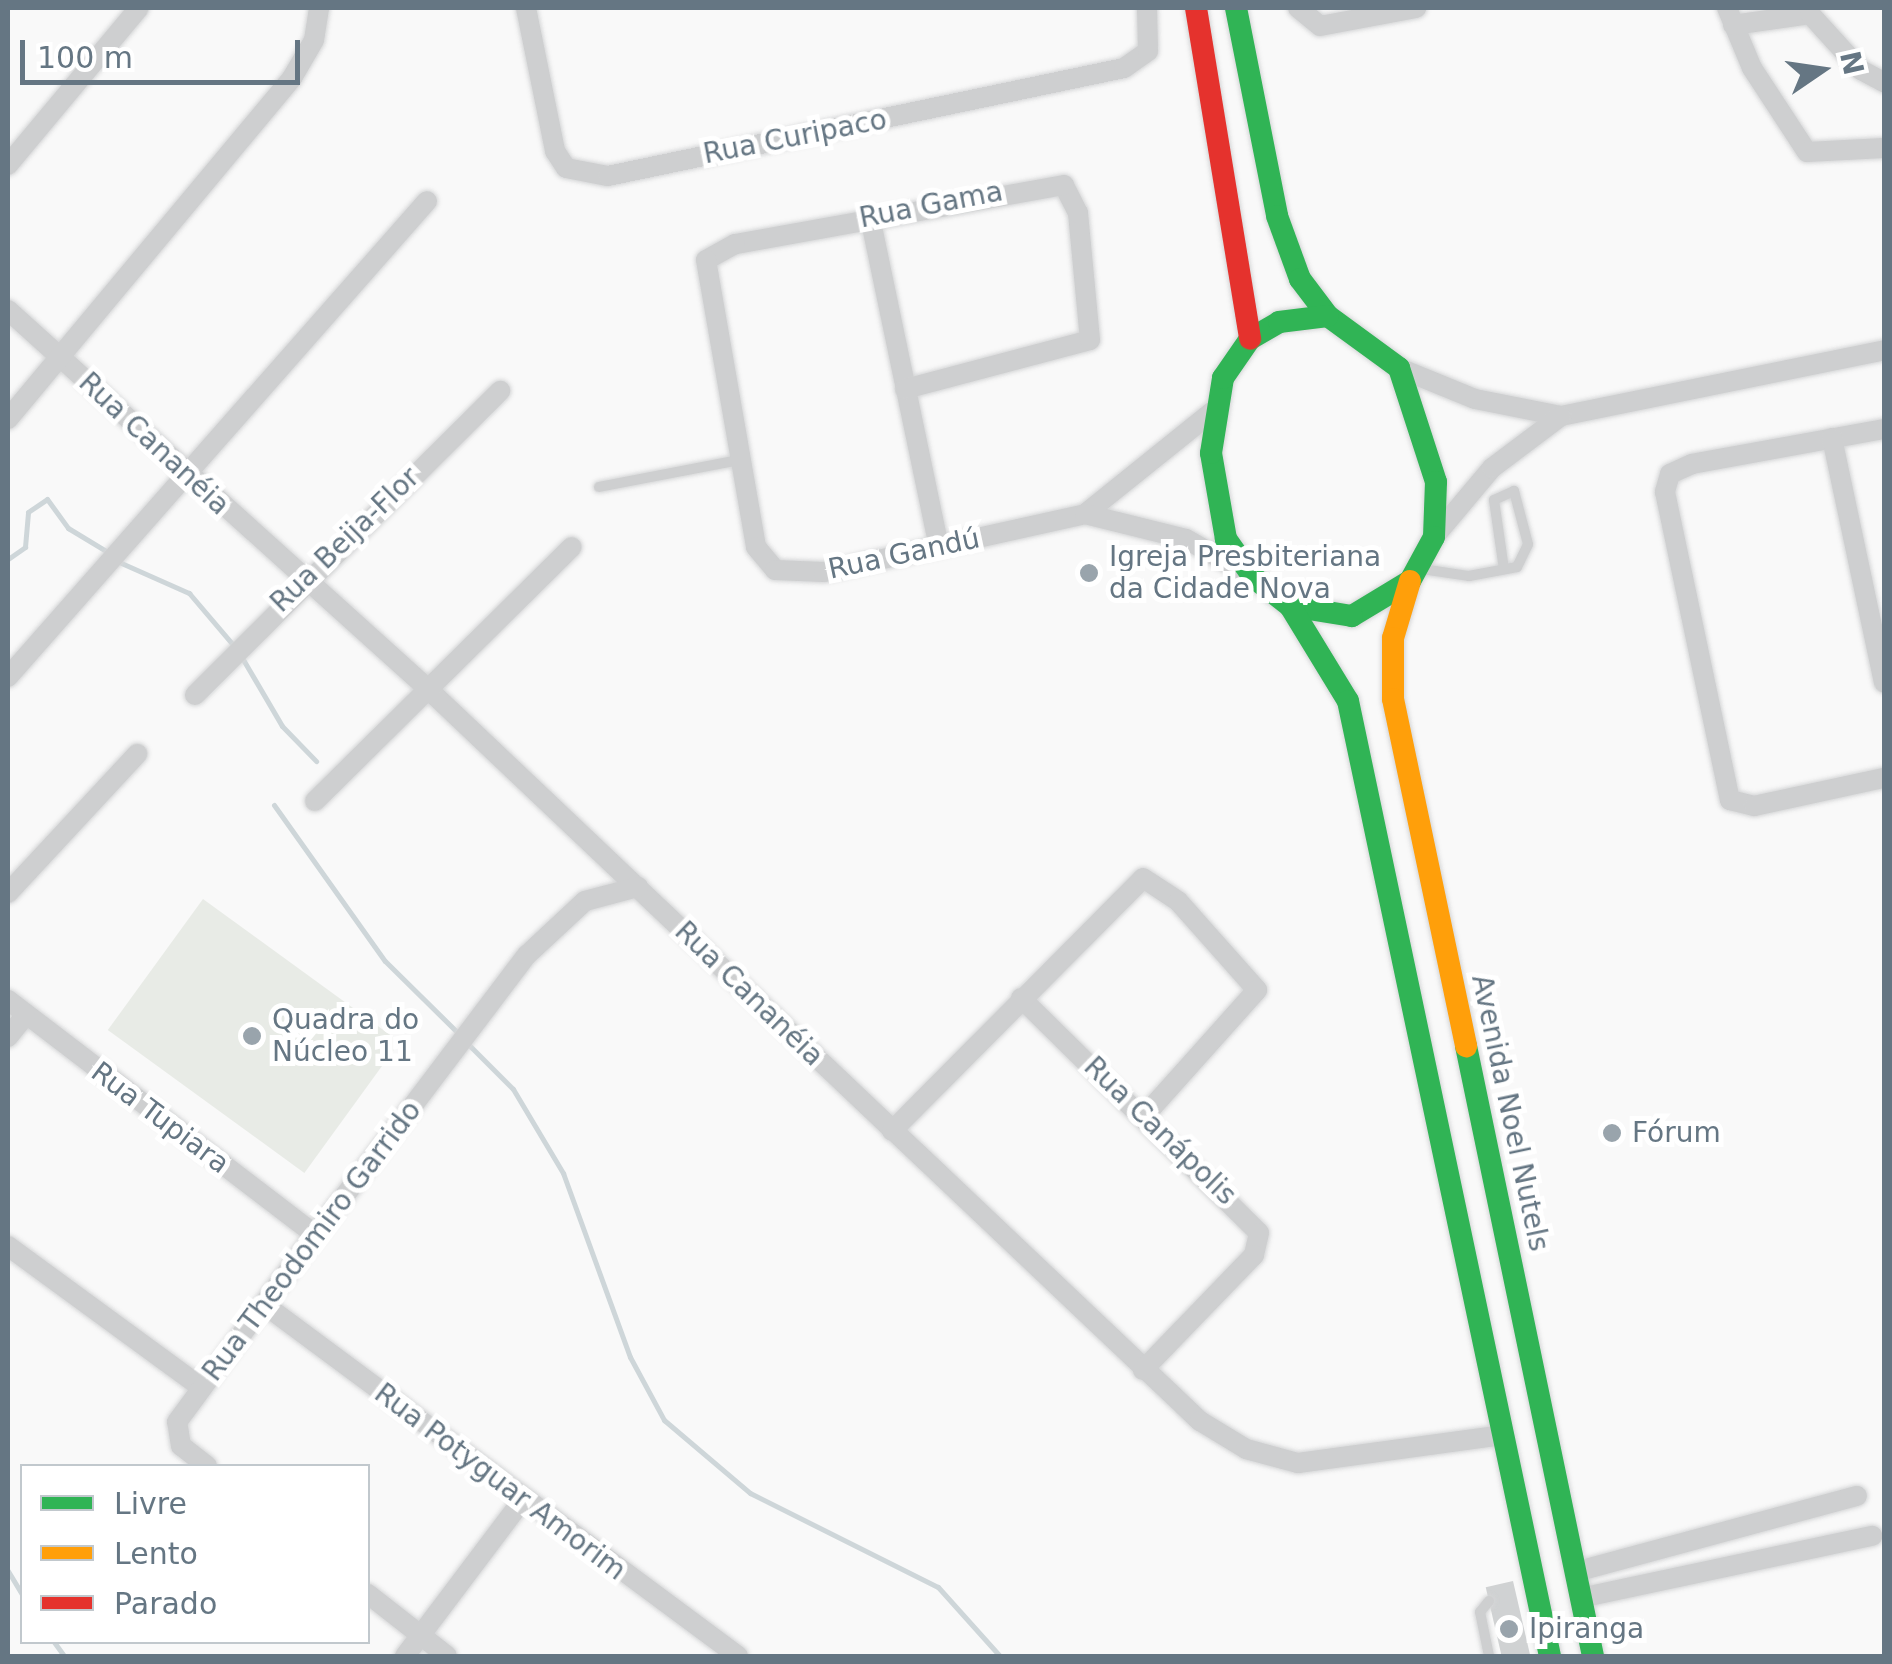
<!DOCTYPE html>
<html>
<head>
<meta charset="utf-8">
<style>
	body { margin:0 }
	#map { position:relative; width:1892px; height:1664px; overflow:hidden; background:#f9f9f9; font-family:"DejaVu Sans",sans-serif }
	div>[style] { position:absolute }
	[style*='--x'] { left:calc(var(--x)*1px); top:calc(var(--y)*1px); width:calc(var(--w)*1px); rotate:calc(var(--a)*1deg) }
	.green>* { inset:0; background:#e8ebe6; transform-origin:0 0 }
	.stream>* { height:5px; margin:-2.5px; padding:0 2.5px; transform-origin:2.5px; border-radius:2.5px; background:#ced6d9 }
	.building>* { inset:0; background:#d0d2d3; transform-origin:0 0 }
	.roads { filter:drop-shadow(0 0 2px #d5d6d7) drop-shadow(0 0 2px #d5d6d7) }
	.lane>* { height:10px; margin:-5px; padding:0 5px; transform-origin:5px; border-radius:5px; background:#cecfd0 }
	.street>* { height:20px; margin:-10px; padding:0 10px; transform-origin:10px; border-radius:10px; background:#cecfd0 }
	.fast>* { height:22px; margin:-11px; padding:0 11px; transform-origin:11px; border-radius:11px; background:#30b455 }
	.slow>* { height:22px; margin:-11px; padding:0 11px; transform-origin:11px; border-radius:11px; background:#ff9f0a }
	.jam>* { height:22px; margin:-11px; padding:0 11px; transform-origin:11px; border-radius:11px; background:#e5322d }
	.dots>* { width:28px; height:28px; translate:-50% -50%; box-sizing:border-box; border:5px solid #fff; border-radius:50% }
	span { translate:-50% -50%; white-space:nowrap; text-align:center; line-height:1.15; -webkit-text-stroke:10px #fff; paint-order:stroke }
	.street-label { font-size:28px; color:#657683 }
	.poi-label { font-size:28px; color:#657683 }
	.left { translate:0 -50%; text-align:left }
	.frame { position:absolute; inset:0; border:10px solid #657683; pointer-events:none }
	.legend { position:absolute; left:20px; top:1464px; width:350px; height:180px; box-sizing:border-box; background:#fff; border:2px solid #c1c8cd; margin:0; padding:12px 18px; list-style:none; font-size:30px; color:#657683 }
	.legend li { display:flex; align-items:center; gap:20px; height:50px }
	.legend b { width:50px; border:2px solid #c1c8cd }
	.north { position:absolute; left:1772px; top:20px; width:100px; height:100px; -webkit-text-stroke:8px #fff; paint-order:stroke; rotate:77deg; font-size:28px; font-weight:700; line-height:40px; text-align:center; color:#657683 }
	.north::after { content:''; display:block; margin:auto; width:35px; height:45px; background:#657683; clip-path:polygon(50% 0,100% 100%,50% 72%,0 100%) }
	.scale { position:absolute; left:20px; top:40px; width:280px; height:45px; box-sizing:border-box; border:5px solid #657683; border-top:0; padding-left:12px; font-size:30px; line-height:35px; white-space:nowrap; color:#657683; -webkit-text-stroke:8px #fff; paint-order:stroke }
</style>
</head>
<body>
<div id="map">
	<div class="green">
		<i style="left:203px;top:899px;width:243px;height:162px;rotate:36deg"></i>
	</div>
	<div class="stream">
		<i style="--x:8;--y:559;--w:21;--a:-35"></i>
		<i style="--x:25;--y:547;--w:35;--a:-85"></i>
		<i style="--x:28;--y:512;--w:23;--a:-34"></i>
		<i style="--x:47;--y:499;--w:36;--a:54"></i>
		<i style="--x:68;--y:528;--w:50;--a:31.2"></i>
		<i style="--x:119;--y:562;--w:77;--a:23.9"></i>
		<i style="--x:189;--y:593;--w:71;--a:49.6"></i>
		<i style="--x:241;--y:656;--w:81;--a:59.6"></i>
		<i style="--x:282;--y:726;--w:49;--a:45.8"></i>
		<i style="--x:274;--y:805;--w:191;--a:54.6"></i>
		<i style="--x:385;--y:961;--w:105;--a:44.6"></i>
		<i style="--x:467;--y:1043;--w:65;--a:45"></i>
		<i style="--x:513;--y:1089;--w:98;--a:59.2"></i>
		<i style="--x:563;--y:1173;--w:196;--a:70"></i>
		<i style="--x:630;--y:1357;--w:72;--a:61.6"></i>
		<i style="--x:664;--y:1420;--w:113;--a:40.3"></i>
		<i style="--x:750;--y:1493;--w:210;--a:26.6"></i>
		<i style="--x:938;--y:1587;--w:93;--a:48.1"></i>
		<i style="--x:8;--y:1571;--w:27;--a:59"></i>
		<i style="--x:54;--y:1642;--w:17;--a:54"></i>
	</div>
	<div class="building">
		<i style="left:1513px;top:1581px;width:77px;height:28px;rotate:77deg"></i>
	</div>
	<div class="roads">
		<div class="lane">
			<i style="--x:599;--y:487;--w:143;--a:-10.9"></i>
			<i style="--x:1422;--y:569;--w:48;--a:8.5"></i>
			<i style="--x:1469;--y:576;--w:49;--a:-10.6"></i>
			<i style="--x:1517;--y:567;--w:25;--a:-64"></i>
			<i style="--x:1528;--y:544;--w:55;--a:-104.8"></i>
			<i style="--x:1514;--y:491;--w:22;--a:156"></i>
			<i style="--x:1494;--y:500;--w:70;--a:81.8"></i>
			<i style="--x:1489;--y:1601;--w:14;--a:129"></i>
			<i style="--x:1480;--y:1612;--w:45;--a:78.4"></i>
		</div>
		<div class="street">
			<i style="--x:526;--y:8;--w:146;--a:78.5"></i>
			<i style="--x:555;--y:151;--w:20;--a:57"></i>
			<i style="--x:566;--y:168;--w:43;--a:10.8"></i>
			<i style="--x:608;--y:176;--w:527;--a:-11.82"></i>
			<i style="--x:1124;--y:68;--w:29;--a:-35"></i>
			<i style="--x:1148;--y:51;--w:43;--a:-91.3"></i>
			<i style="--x:1298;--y:8;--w:28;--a:39"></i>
			<i style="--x:1320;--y:26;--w:98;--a:-10.6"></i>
			<i style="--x:1727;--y:8;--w:65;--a:67.4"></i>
			<i style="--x:1752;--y:68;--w:100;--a:56.8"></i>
			<i style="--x:1807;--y:152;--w:77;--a:-3"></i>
			<i style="--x:1733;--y:25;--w:78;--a:-8.1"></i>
			<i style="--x:1810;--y:14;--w:76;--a:47.7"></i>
			<i style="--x:1861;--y:70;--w:26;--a:28"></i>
			<i style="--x:8;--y:165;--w:204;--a:-50.2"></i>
			<i style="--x:870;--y:217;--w:337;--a:78.2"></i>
			<i style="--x:8;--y:310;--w:566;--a:42.06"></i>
			<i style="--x:428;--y:689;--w:1064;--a:43.48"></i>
			<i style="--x:1200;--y:1421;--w:54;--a:31.3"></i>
			<i style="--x:1246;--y:1449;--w:54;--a:15.1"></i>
			<i style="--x:1298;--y:1463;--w:206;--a:-7.8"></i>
			<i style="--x:1399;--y:368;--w:82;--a:22.2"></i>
			<i style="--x:1475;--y:399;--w:88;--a:11.2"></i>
			<i style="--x:1561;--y:416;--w:330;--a:-11.5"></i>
			<i style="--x:905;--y:389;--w:191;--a:-14.8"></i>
			<i style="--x:1090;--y:340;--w:128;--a:-95.4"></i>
			<i style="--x:1078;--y:213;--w:31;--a:-117"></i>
			<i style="--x:1064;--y:185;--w:334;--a:169.8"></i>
			<i style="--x:735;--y:244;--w:33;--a:151"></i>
			<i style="--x:706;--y:260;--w:291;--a:80.1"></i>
			<i style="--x:756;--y:547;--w:30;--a:50"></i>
			<i style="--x:775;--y:570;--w:49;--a:2.3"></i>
			<i style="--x:824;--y:572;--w:267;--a:-12.5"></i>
			<i style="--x:1085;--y:514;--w:163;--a:-38.8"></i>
			<i style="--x:8;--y:419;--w:444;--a:-50.2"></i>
			<i style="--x:292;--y:78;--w:44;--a:-59.9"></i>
			<i style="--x:314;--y:40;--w:32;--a:-81"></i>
			<i style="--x:1884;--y:429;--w:195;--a:169.7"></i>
			<i style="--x:1692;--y:464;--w:24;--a:156"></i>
			<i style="--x:1670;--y:474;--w:19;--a:106"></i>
			<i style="--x:1665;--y:492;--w:315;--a:78.1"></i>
			<i style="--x:1730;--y:800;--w:25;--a:14"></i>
			<i style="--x:1754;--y:806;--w:133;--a:-12.2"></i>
			<i style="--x:1832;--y:438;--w:250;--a:78"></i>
			<i style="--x:1085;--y:514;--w:104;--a:13.9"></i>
			<i style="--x:1186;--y:539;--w:69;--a:29.5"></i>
			<i style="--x:1434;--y:537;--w:90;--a:-50"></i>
			<i style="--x:1492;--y:468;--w:86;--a:-37"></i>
			<i style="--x:8;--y:677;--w:634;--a:-48.64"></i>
			<i style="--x:195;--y:695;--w:431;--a:-44.9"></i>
			<i style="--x:315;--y:801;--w:361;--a:-44.7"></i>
			<i style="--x:8;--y:893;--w:190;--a:-47.1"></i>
			<i style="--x:1021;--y:998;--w:334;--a:44.6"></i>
			<i style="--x:1259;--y:1233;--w:23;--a:103"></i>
			<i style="--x:1254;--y:1255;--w:160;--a:134"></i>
			<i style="--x:8;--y:1000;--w:387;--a:37.4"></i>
			<i style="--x:8;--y:1037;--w:27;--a:-51"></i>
			<i style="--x:892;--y:1131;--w:356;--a:-45.2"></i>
			<i style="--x:1143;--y:878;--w:42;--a:33.3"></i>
			<i style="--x:1178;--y:901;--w:119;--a:48.4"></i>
			<i style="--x:1257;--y:990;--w:166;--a:131.8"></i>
			<i style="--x:8;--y:1246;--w:240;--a:36.2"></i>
			<i style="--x:265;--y:1305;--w:589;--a:36.58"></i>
			<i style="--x:207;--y:1466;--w:33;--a:-142"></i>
			<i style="--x:181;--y:1446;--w:24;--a:-99"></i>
			<i style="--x:177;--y:1422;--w:232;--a:-53.6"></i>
			<i style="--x:315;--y:1235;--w:351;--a:-52.9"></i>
			<i style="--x:527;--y:955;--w:79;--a:-43"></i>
			<i style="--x:585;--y:901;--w:55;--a:-14.8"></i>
			<i style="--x:1575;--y:1572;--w:292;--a:-15.1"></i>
			<i style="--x:368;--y:1594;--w:100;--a:38.1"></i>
			<i style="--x:1580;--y:1598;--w:299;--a:-12"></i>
			<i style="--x:405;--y:1656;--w:194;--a:-53"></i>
		</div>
		<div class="fast">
			<i style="--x:1236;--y:8;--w:212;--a:78.8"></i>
			<i style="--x:1277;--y:216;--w:67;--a:69.9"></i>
			<i style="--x:1300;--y:279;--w:46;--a:52.9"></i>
			<i style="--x:1328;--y:316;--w:88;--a:36.2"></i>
			<i style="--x:1399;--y:368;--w:120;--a:72"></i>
			<i style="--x:1436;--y:482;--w:55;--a:92.1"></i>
			<i style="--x:1434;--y:537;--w:50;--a:118.6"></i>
			<i style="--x:1410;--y:581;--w:68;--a:148.9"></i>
			<i style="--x:1352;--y:616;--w:63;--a:-170.8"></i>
			<i style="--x:1290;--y:606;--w:47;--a:-141.9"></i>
			<i style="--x:1253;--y:577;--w:47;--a:-125.4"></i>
			<i style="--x:1226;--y:539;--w:87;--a:-99.9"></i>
			<i style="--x:1211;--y:453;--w:76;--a:-80.9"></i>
			<i style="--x:1223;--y:378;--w:47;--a:-55.3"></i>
			<i style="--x:1250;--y:339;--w:34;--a:-30"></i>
			<i style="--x:1279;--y:322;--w:49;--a:-7"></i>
			<i style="--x:1290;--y:606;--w:111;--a:58.6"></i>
			<i style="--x:1348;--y:701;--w:976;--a:78.06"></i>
			<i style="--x:1466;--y:1046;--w:623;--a:78.24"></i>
		</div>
		<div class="slow">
			<i style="--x:1410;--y:581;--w:59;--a:106.6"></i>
			<i style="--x:1393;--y:638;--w:61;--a:90"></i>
			<i style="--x:1393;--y:699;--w:355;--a:78.1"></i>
		</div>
		<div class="jam">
			<i style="--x:1196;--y:8;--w:335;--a:80.7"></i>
		</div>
	</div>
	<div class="dots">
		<i style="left:1089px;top:573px;background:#99a4ac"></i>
		<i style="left:252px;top:1036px;background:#99a4ac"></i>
		<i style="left:1612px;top:1133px;background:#99a4ac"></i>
		<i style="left:1509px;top:1629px;background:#99a4ac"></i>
	</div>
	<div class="street-label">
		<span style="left:795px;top:137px;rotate:-11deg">Rua Curipaco</span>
		<span style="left:931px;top:205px;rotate:-11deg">Rua Gama</span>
		<span style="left:154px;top:444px;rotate:43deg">Rua Cananéia</span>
		<span style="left:345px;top:540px;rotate:-44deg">Rua Beija-Flor</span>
		<span style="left:904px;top:554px;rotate:-12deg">Rua Gandú</span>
		<span style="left:749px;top:994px;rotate:44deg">Rua Cananéia</span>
		<span style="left:1510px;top:1113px;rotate:78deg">Avenida Noel Nutels</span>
		<span style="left:160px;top:1118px;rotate:37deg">Rua Tupiara</span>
		<span style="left:1160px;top:1131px;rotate:44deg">Rua Canápolis</span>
		<span style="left:312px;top:1241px;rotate:-53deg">Rua Theodomiro Garrido</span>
		<span style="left:500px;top:1482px;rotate:37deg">Rua Potyguar Amorim</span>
	</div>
	<div class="poi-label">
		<span class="left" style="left:1109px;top:573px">Igreja Presbiteriana<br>da Cidade Nova</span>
		<span class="left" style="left:272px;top:1036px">Quadra do<br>Núcleo 11</span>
		<span class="left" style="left:1632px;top:1133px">Fórum</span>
		<span class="left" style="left:1529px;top:1629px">Ipiranga</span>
	</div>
	<div class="frame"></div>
	<ul class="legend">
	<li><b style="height:12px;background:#30b455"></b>Livre</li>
	<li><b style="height:12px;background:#ff9f0a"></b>Lento</li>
	<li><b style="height:12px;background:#e5322d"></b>Parado</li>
	</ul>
	<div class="north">N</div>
	<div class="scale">100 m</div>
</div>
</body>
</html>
